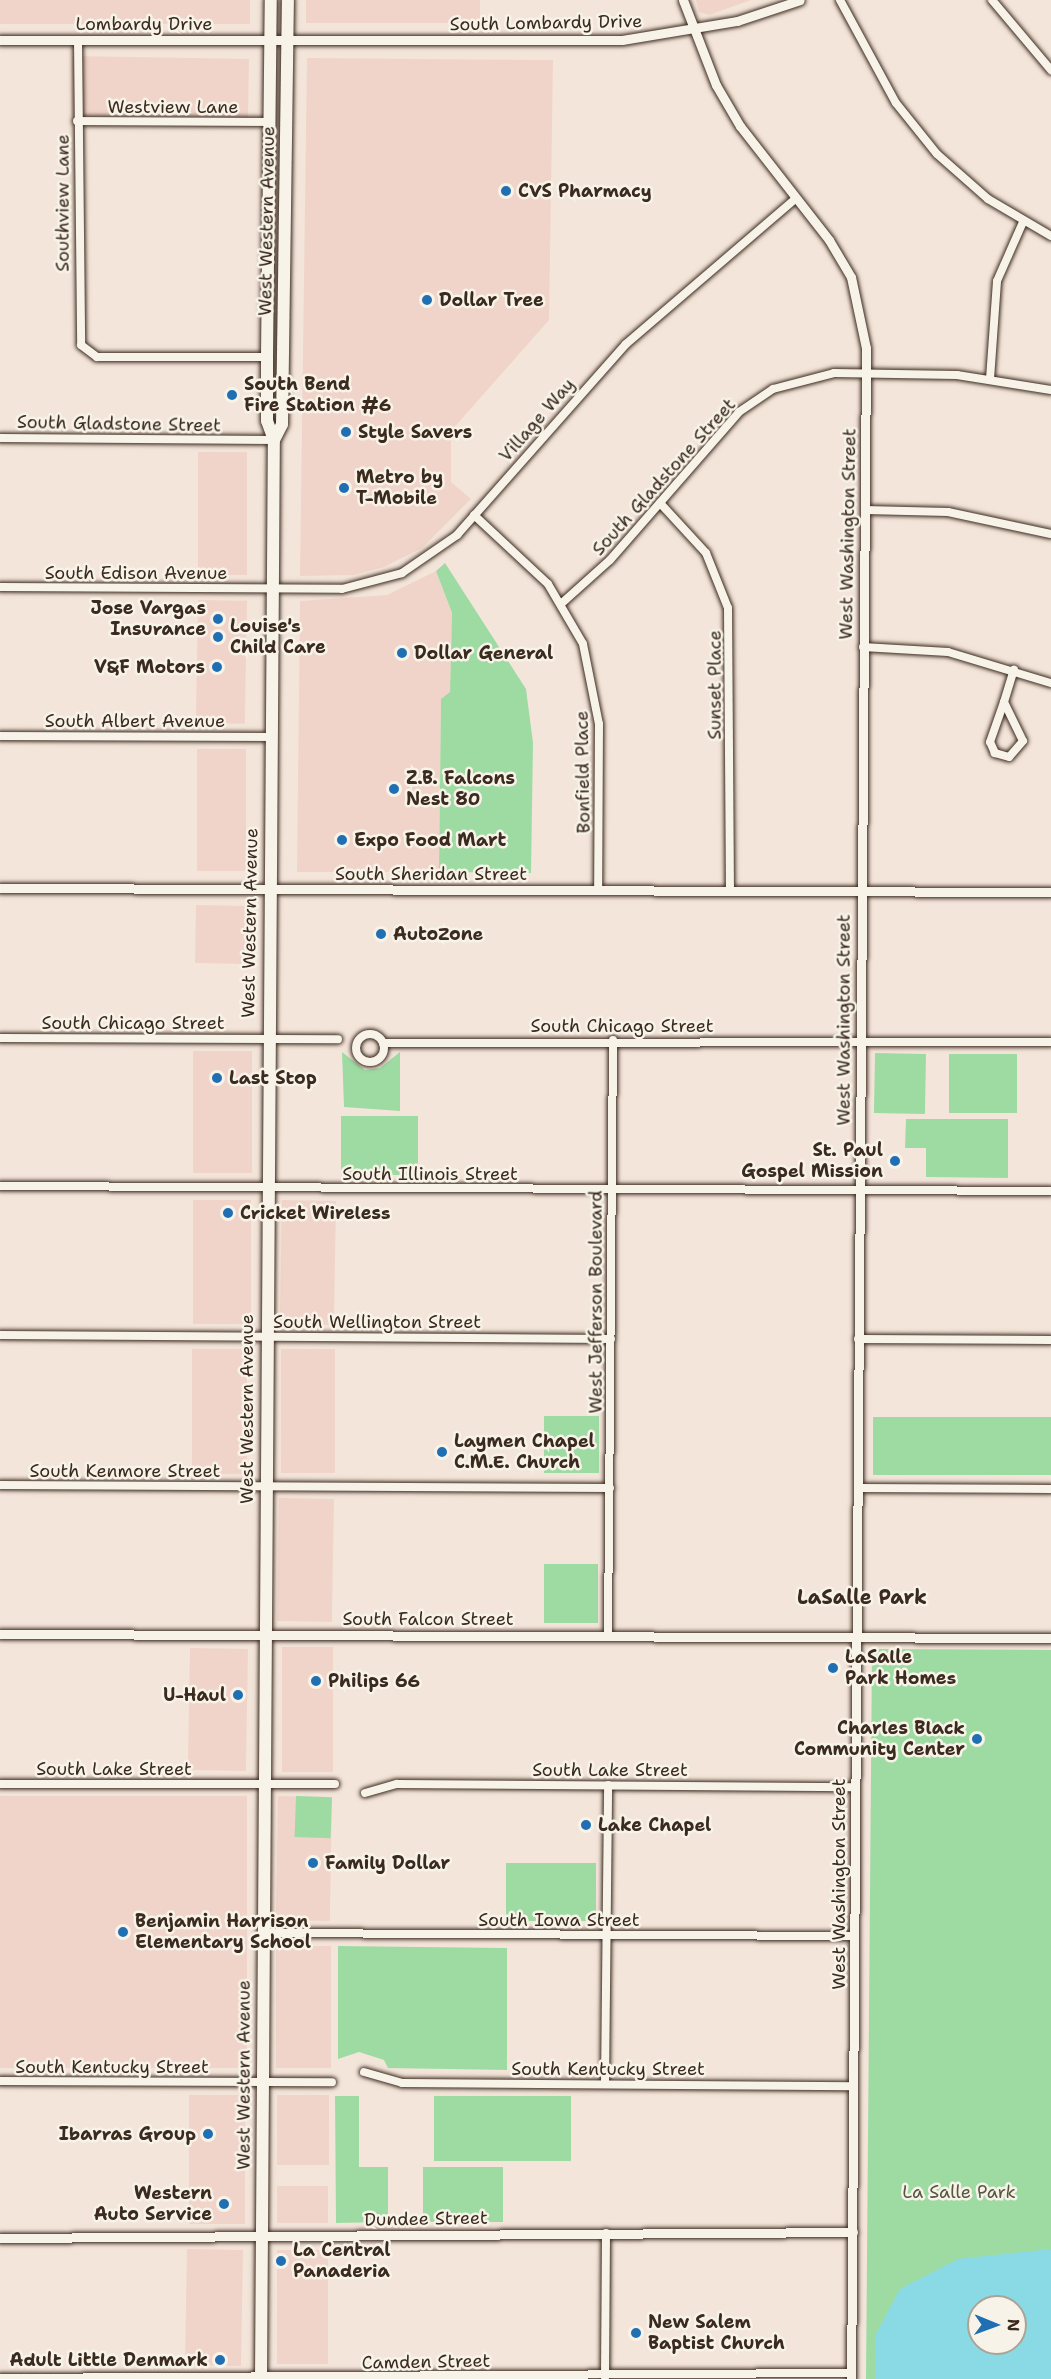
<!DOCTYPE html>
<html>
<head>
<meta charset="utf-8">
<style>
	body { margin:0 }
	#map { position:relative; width:1051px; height:2379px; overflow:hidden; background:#f4e5da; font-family:"Shantell Sans",sans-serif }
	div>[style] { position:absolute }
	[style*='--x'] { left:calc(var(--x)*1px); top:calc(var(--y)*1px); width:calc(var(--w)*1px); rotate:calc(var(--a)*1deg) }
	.built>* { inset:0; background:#f0d4c9; transform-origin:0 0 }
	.green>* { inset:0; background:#9edba3; transform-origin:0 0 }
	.water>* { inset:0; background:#8adae5 }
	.roads { filter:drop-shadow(0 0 2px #3b2a1e) drop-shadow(0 0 2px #3b2a1e) }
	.minor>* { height:8px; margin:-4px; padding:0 4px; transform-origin:4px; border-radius:4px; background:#f7f3e8 }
	.minor>.ring { margin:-4px; padding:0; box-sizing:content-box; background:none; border:8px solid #f7f3e8; border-radius:50% }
	.tertiary>* { height:9px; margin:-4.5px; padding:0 4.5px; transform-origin:4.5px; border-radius:4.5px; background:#f7f3e8 }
	.primary>* { height:12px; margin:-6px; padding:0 6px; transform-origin:6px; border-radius:6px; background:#f7f3e8 }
	.dots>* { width:16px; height:16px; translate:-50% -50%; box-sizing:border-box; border:3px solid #f7f3e8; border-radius:50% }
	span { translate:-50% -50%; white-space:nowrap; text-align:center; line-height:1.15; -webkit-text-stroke:5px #f7f3e8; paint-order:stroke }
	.street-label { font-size:18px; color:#3b2a1e }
	.poi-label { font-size:18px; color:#3b2a1e; font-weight:700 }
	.left { translate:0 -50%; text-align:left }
	.right { translate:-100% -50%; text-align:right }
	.park-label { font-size:18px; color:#54563f }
	.neighbourhood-label { font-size:20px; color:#3b2a1e; font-weight:700 }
	.north { position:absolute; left:967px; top:2295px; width:60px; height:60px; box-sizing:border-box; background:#f7f3e8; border:2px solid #aca397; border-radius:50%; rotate:91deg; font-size:16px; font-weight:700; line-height:24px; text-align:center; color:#3b2a1e }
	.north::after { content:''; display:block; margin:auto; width:21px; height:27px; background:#1f6fb2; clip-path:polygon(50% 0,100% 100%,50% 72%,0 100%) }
</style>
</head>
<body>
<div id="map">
	<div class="built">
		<i style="left:0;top:0;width:250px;height:24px"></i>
		<i style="left:306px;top:0;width:174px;height:23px"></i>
		<i style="clip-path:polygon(696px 0,751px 0,709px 15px,699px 12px)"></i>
		<i style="left:72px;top:56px;width:177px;height:59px;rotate:1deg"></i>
		<i style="clip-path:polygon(307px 58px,553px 60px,549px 320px,451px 431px,451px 482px,471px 499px,422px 548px,384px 567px,353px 575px,300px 576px)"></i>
		<i style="left:198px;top:452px;width:49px;height:123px"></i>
		<i style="clip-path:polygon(436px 571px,452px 613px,450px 693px,441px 699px,439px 872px,297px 872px,300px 601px,387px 595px)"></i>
		<i style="left:198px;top:600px;width:49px;height:123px;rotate:1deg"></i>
		<i style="left:197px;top:749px;width:49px;height:122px"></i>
		<i style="left:196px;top:905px;width:51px;height:58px;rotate:1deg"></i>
		<i style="left:193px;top:1051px;width:59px;height:122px"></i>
		<i style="left:193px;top:1200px;width:58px;height:124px"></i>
		<i style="left:282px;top:1200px;width:54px;height:124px;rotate:1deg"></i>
		<i style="left:192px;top:1349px;width:55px;height:125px"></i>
		<i style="left:335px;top:1349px;width:124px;height:54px;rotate:90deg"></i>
		<i style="left:334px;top:1499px;width:123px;height:55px;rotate:91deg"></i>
		<i style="left:282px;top:1647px;width:51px;height:125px"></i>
		<i style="left:190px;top:1648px;width:58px;height:122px;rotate:1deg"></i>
		<i style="left:0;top:1796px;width:247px;height:272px"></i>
		<i style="left:278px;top:1796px;width:54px;height:124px;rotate:1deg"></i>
		<i style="left:276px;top:1946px;width:55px;height:122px"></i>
		<i style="left:189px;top:2095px;width:56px;height:129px"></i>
		<i style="left:277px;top:2095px;width:52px;height:70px"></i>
		<i style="left:277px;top:2186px;width:51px;height:37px"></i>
		<i style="left:187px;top:2249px;width:56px;height:116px;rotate:1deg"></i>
		<i style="left:277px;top:2250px;width:51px;height:114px"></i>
	</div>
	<div class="green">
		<i style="clip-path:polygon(445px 563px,526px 689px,533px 743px,531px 873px,439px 872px,441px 699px,450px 692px,452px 613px,436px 571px)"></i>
		<i style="clip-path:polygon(342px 1052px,365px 1070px,380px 1068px,400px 1052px,400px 1111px,344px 1107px)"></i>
		<i style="left:875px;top:1053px;width:51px;height:60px;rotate:1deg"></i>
		<i style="left:949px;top:1054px;width:68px;height:59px"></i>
		<i style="left:341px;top:1116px;width:77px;height:59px"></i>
		<i style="clip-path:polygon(906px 1119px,1008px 1119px,1008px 1178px,926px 1177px,926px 1148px,905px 1148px)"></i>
		<i style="left:544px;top:1416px;width:55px;height:57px"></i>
		<i style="left:873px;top:1417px;width:178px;height:58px"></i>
		<i style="left:544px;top:1564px;width:54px;height:59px"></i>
		<i style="clip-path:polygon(evenodd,872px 1649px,1051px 1650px,1051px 2379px,866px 2379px,872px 1649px,979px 2307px,1015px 2307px,1015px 2343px,979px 2343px,979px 2307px)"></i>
		<i style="left:296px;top:1796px;width:36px;height:41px;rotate:2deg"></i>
		<i style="left:506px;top:1863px;width:90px;height:58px"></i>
		<i style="clip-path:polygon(338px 1946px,507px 1948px,507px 2070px,388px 2068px,384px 2060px,359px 2052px,338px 2059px)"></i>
		<i style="clip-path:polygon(335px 2096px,359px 2096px,359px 2167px,388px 2167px,388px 2222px,336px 2223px)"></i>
		<i style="left:434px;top:2096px;width:137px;height:65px"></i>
		<i style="left:423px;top:2167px;width:80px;height:55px"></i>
	</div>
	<div class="water">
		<i style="clip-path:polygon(evenodd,1051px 2249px,1051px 2379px,875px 2379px,875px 2336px,900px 2289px,958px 2259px,1051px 2249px,979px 2307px,1015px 2307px,1015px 2343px,979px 2343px,979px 2307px)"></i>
	</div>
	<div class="roads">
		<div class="minor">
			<i style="--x:840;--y:0;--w:117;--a:61.5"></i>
			<i style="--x:896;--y:103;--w:65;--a:51.2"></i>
			<i style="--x:937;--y:154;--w:68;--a:41.4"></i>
			<i style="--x:988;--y:199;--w:73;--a:30.4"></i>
			<i style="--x:992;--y:0;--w:92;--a:49.9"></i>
			<i style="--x:78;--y:41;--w:304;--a:89.4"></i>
			<i style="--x:81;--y:345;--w:20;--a:37"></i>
			<i style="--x:97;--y:357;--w:170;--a:0"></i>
			<i style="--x:77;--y:121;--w:192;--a:0.3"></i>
			<i style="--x:990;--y:379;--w:98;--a:-85.9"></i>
			<i style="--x:997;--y:281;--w:64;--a:-66.2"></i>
			<i style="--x:0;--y:438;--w:274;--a:0.4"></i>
			<i style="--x:660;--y:503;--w:68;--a:47.4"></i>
			<i style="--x:706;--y:553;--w:59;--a:68.2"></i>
			<i style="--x:728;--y:608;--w:283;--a:89.6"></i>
			<i style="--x:865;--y:510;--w:83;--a:1.4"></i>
			<i style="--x:948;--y:512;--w:105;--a:12.1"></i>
			<i style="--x:474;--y:515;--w:101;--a:43"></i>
			<i style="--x:548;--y:584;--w:69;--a:59.7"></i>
			<i style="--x:583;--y:644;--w:82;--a:78.7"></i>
			<i style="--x:599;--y:724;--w:167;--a:90.3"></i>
			<i style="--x:0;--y:587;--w:342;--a:0.3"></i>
			<i style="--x:342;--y:589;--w:62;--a:-14.9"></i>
			<i style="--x:402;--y:573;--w:67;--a:-34.6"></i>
			<i style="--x:457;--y:535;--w:255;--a:-48.5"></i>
			<i style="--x:626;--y:344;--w:223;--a:-40.6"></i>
			<i style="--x:562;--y:603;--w:64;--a:-41.9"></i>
			<i style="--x:610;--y:560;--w:196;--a:-48.9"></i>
			<i style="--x:739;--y:412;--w:41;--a:-34.1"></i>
			<i style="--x:773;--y:389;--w:63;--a:-14.7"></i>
			<i style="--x:834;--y:373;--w:123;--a:0.9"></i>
			<i style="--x:957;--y:375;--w:95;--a:9.1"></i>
			<i style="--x:863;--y:647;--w:85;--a:3.4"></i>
			<i style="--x:948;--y:652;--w:108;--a:16.8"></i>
			<i style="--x:1004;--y:702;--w:43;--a:64"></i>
			<i style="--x:1023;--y:741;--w:21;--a:131"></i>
			<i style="--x:1009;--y:757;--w:15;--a:-164"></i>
			<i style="--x:995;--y:753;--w:12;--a:-114"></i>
			<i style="--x:990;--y:742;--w:42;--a:-70.7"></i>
			<i style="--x:1004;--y:702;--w:34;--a:-73"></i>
			<i style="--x:0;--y:736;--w:270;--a:0.2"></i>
			<i class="ring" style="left:356px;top:1034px;width:20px;height:20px"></i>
			<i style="--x:0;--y:1038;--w:338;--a:0.2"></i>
			<i style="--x:383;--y:1043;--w:668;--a:-0.09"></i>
			<i style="--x:0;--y:1186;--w:1051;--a:0.27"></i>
			<i style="--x:0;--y:1335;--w:611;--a:0.38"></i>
			<i style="--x:858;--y:1339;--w:193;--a:0.3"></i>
			<i style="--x:0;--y:1485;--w:610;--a:0.28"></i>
			<i style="--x:858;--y:1488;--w:193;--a:0.3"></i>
			<i style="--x:608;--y:1636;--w:596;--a:-89.52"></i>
			<i style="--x:0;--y:1784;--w:335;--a:0"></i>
			<i style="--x:365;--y:1793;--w:33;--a:-16"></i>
			<i style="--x:397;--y:1784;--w:459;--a:0.4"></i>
			<i style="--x:262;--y:1933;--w:593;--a:0.29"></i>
			<i style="--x:364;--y:2072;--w:40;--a:16"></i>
			<i style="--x:402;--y:2083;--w:452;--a:0.4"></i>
			<i style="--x:0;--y:2081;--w:332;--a:0.2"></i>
			<i style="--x:605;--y:2083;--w:298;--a:-89.4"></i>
			<i style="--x:0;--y:2378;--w:852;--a:-0.34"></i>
			<i style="--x:605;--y:2378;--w:145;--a:-89.6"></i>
		</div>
		<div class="tertiary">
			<i style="--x:683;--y:0;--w:91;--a:68.8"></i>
			<i style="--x:716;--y:85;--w:48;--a:59.7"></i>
			<i style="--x:740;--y:126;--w:145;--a:52"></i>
			<i style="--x:829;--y:240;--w:43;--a:59.3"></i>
			<i style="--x:851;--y:277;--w:73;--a:78.1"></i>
			<i style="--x:866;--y:348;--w:2031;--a:90.42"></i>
			<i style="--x:0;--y:40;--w:622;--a:0"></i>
			<i style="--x:622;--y:40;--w:117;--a:-9.4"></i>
			<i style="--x:737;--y:21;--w:66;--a:-18.4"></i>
			<i style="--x:0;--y:888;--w:1051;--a:0.22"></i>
			<i style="--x:0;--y:1634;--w:1051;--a:0.22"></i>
			<i style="--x:0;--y:2238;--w:853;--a:-0.4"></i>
		</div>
		<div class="primary">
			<i style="--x:274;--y:440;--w:18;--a:-63"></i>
			<i style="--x:282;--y:424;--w:424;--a:-89.2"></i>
			<i style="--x:261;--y:2379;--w:1939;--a:-89.62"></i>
			<i style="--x:274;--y:440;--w:20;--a:-110"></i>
			<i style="--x:267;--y:421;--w:64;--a:-90"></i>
			<i style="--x:267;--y:357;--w:357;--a:-89.4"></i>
		</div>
	</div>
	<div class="dots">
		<i style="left:506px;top:191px;background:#1f6fb2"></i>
		<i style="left:427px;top:300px;background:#1f6fb2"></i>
		<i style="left:232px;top:395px;background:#1f6fb2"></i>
		<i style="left:346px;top:432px;background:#1f6fb2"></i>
		<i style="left:344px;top:488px;background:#1f6fb2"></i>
		<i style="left:218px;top:619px;background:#1f6fb2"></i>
		<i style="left:218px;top:637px;background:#1f6fb2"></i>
		<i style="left:402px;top:653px;background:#1f6fb2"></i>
		<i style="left:217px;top:667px;background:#1f6fb2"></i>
		<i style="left:394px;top:789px;background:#1f6fb2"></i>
		<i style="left:342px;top:840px;background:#1f6fb2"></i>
		<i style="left:381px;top:934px;background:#1f6fb2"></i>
		<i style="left:217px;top:1078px;background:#1f6fb2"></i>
		<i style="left:895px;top:1161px;background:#1f6fb2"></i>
		<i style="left:228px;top:1213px;background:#1f6fb2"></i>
		<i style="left:442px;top:1452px;background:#1f6fb2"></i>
		<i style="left:833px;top:1668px;background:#1f6fb2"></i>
		<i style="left:316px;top:1681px;background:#1f6fb2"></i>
		<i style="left:238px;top:1695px;background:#1f6fb2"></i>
		<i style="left:977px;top:1739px;background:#1f6fb2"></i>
		<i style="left:586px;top:1825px;background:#1f6fb2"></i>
		<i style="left:313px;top:1863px;background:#1f6fb2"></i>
		<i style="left:123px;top:1932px;background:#1f6fb2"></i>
		<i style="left:208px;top:2134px;background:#1f6fb2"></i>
		<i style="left:224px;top:2204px;background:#1f6fb2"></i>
		<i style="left:281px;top:2261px;background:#1f6fb2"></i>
		<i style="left:636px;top:2333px;background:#1f6fb2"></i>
		<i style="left:220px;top:2360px;background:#1f6fb2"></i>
	</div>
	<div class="street-label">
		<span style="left:546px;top:23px;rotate:-1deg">South Lombardy Drive</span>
		<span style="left:144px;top:24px">Lombardy Drive</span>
		<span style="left:173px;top:107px">Westview Lane</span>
		<span style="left:63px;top:203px;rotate:-90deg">Southview Lane</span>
		<span style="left:267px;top:221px;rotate:-89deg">West Western Avenue</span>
		<span style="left:537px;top:420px;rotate:-49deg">Village Way</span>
		<span style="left:119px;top:424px;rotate:1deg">South Gladstone Street</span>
		<span style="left:664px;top:477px;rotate:-48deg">South Gladstone Street</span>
		<span style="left:848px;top:534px;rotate:-89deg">West Washington Street</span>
		<span style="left:136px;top:573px">South Edison Avenue</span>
		<span style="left:715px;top:685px;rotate:-90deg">Sunset Place</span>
		<span style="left:135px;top:721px">South Albert Avenue</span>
		<span style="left:583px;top:772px;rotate:-91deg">Bonfield Place</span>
		<span style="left:431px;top:874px">South Sheridan Street</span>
		<span style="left:250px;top:923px;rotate:-89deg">West Western Avenue</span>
		<span style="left:844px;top:1020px;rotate:-90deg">West Washington Street</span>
		<span style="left:133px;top:1023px">South Chicago Street</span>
		<span style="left:622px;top:1026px">South Chicago Street</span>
		<span style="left:430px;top:1174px">South Illinois Street</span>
		<span style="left:596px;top:1302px;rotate:-90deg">West Jefferson Boulevard</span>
		<span style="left:377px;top:1322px">South Wellington Street</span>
		<span style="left:247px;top:1409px;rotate:-90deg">West Western Avenue</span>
		<span style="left:125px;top:1471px">South Kenmore Street</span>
		<span style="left:428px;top:1619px">South Falcon Street</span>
		<span style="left:114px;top:1769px">South Lake Street</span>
		<span style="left:610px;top:1770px">South Lake Street</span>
		<span style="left:839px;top:1884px;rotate:-90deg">West Washington Street</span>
		<span style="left:559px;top:1920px">South Iowa Street</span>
		<span style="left:112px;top:2067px">South Kentucky Street</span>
		<span style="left:608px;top:2069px">South Kentucky Street</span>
		<span style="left:244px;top:2075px;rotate:-90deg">West Western Avenue</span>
		<span style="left:426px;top:2219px;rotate:-1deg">Dundee Street</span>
		<span style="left:426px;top:2362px;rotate:-1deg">Camden Street</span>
	</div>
	<div class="poi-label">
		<span class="left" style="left:518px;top:191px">CVS Pharmacy</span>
		<span class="left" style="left:439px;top:300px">Dollar Tree</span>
		<span class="left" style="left:244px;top:395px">South Bend<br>Fire Station #6</span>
		<span class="left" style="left:358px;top:432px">Style Savers</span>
		<span class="left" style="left:356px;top:488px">Metro by<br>T-Mobile</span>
		<span class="right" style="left:206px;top:619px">Jose Vargas<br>Insurance</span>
		<span class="left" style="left:230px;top:637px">Louise's<br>Child Care</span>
		<span class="left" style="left:414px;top:653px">Dollar General</span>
		<span class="right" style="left:205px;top:667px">V&amp;F Motors</span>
		<span class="left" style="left:406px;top:789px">Z.B. Falcons<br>Nest 80</span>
		<span class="left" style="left:354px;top:840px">Expo Food Mart</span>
		<span class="left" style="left:393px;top:934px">AutoZone</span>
		<span class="left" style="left:229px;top:1078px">Last Stop</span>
		<span class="right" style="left:883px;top:1161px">St. Paul<br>Gospel Mission</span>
		<span class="left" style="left:240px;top:1213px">Cricket Wireless</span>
		<span class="left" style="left:454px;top:1452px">Laymen Chapel<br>C.M.E. Church</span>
		<span class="left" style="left:845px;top:1668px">LaSalle<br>Park Homes</span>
		<span class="left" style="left:328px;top:1681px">Philips 66</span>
		<span class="right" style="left:226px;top:1695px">U-Haul</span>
		<span class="right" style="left:965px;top:1739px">Charles Black<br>Community Center</span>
		<span class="left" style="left:598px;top:1825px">Lake Chapel</span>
		<span class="left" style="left:325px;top:1863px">Family Dollar</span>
		<span class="left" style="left:135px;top:1932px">Benjamin Harrison<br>Elementary School</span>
		<span class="right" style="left:196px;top:2134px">Ibarras Group</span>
		<span class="right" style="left:212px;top:2204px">Western<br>Auto Service</span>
		<span class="left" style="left:293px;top:2261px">La Central<br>Panaderia</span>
		<span class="left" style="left:648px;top:2333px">New Salem<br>Baptist Church</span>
		<span class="right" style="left:208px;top:2360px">Adult Little Denmark</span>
	</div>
	<div class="park-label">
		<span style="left:959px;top:2192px">La Salle Park</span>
	</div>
	<div class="neighbourhood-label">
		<span style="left:862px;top:1597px">LaSalle Park</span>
	</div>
	<div class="north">N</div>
</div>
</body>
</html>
